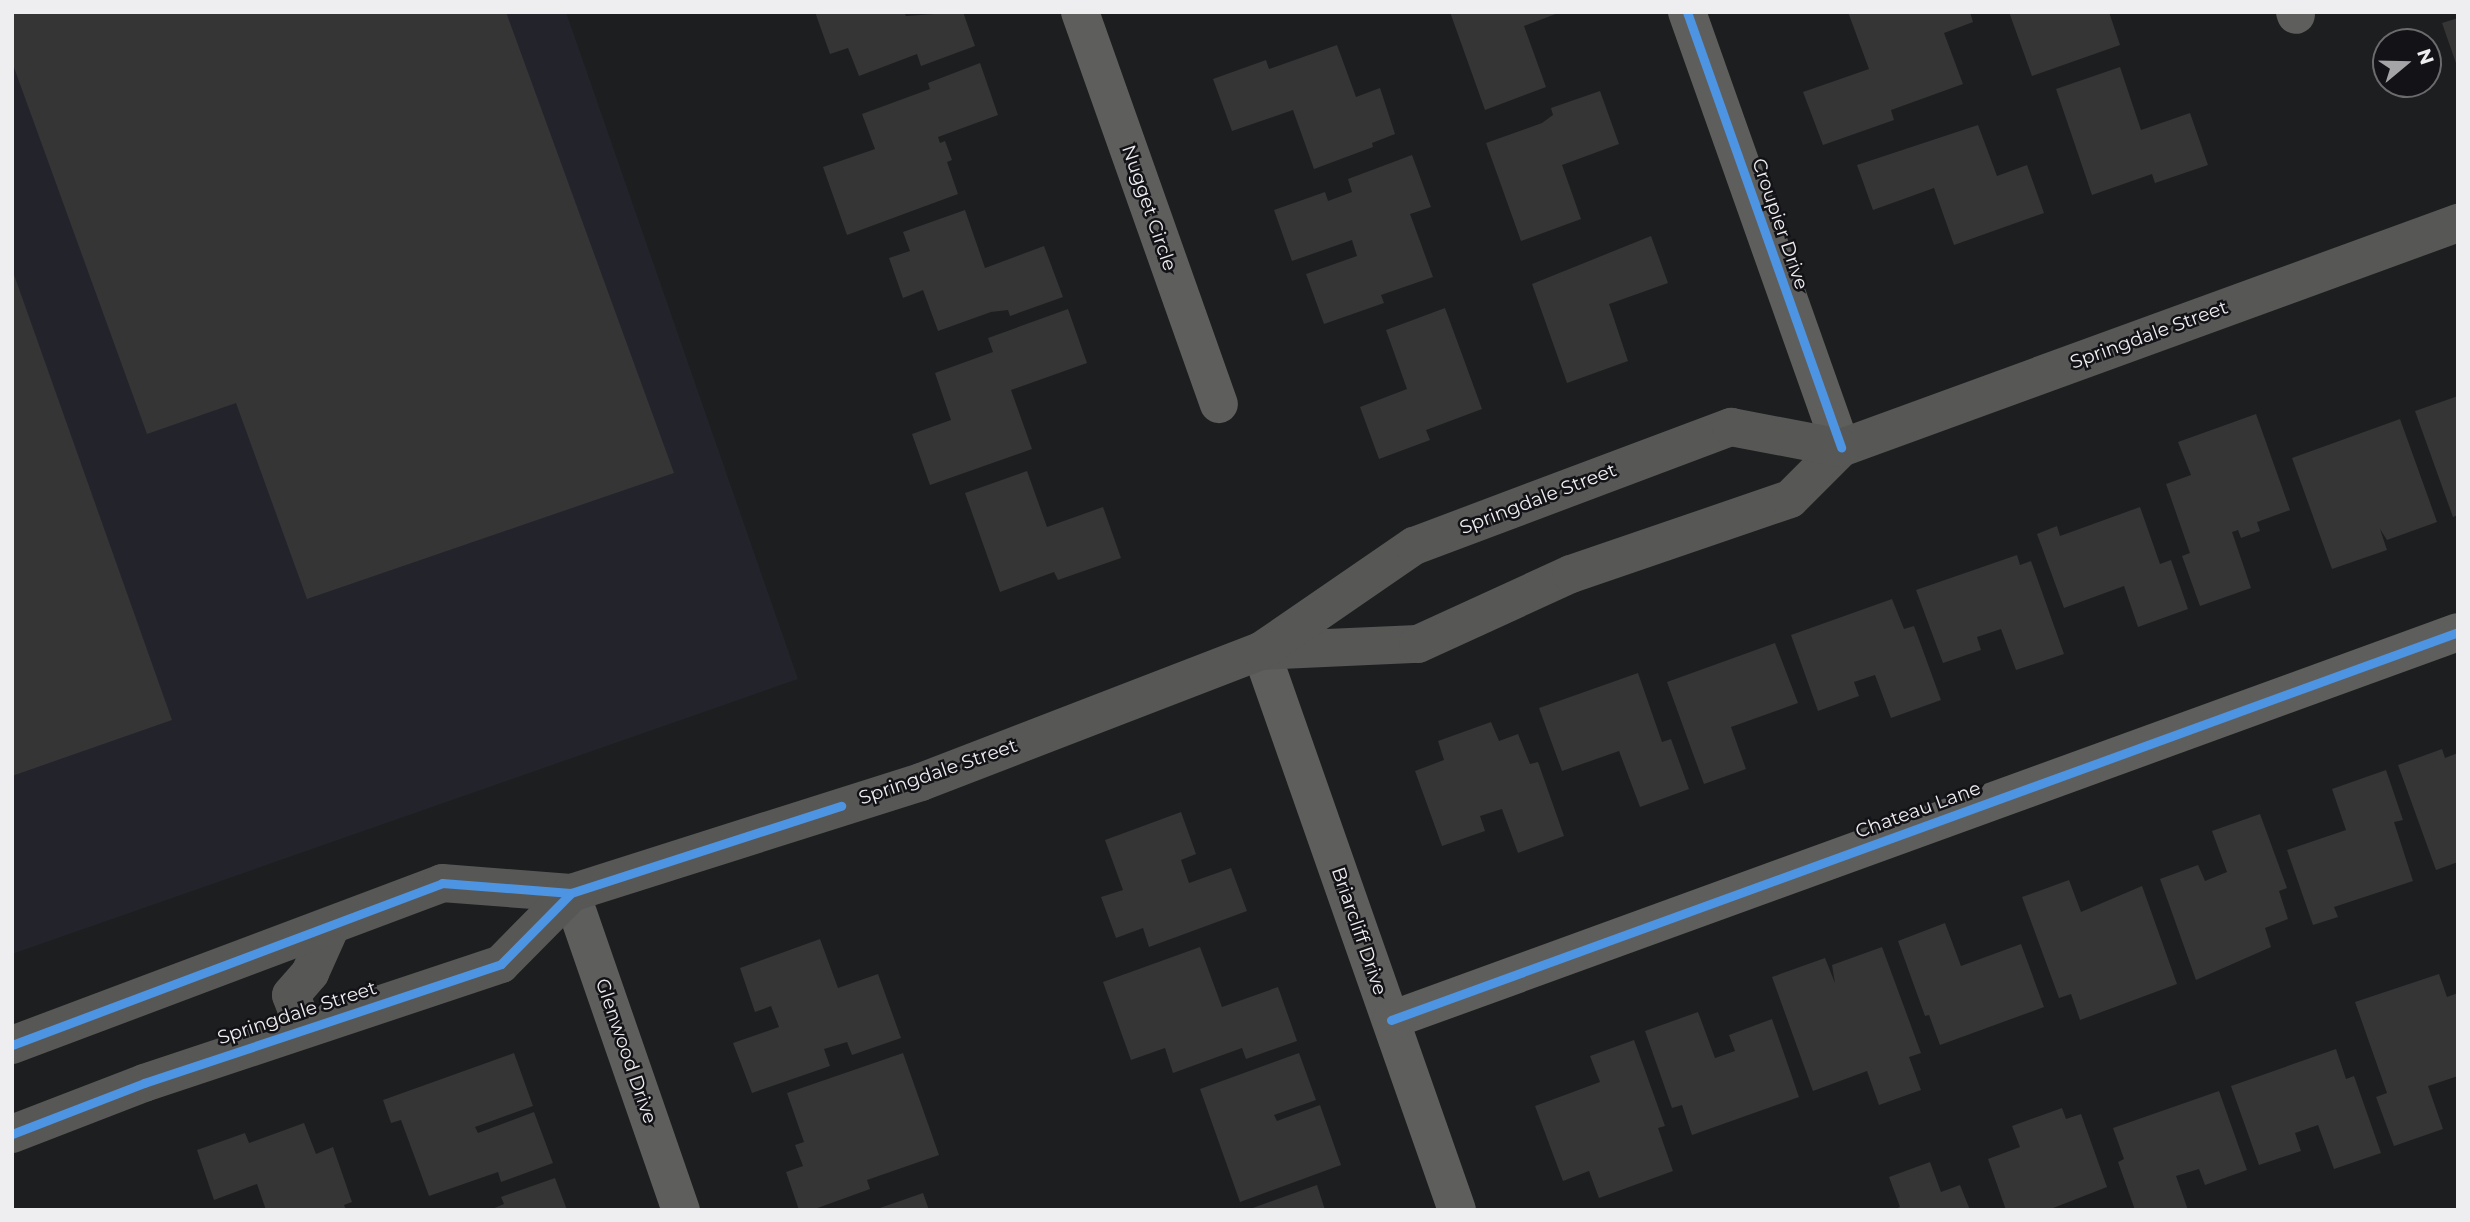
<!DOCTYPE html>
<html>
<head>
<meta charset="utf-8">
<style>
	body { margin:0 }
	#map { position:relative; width:2470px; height:1222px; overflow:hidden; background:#1d1e1f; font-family:Montserrat,sans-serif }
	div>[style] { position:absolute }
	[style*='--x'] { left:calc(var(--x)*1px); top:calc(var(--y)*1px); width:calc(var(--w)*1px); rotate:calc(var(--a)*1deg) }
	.built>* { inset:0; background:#23232b }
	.building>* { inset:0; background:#353536 }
	.minor>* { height:38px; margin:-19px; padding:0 19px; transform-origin:19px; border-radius:19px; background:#5e5e5d }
	.secondary>* { height:38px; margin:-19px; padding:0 19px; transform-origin:19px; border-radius:19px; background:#575756 }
	.cycleway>* { height:9px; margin:-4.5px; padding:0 4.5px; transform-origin:4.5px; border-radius:4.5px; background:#4d94e3 }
	span { translate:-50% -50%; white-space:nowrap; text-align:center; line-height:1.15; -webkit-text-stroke:5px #131317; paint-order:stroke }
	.street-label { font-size:19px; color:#eeeef1 }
	.frame { position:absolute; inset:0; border:14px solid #eeeef1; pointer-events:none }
	.north { position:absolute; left:2372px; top:28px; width:70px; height:70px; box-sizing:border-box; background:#131317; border:2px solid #6b6b6e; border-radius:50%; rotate:71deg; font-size:19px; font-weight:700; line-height:28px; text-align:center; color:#eeeef1 }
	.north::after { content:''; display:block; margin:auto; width:24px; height:32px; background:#a5a5a8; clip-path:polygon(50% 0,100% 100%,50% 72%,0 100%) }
</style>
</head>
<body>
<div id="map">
	<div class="built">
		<i style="clip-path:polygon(12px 12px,566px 12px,798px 679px,12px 954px)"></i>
	</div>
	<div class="building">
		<i style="clip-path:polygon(12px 12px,506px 12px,674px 473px,307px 599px,236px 403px,147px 434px,12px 62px)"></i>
		<i style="clip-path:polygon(815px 12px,904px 12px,906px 16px,963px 12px,975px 46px,921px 66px,917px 54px,859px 76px,848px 48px,830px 54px)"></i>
		<i style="clip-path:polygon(1450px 12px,1561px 12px,1524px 26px,1546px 87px,1485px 110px)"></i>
		<i style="clip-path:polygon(1848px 12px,1970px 12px,1973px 22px,1944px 33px,1963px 84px,1891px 110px,1894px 120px,1823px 145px,1803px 92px,1869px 69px)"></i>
		<i style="clip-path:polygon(2009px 12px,2109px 12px,2120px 45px,2032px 76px)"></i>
		<i style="clip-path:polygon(2458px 18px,2458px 66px,2457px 66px,2442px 23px)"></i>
		<i style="clip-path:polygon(1337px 45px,1356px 97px,1380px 88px,1395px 134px,1372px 143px,1373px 147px,1314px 169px,1293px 110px,1232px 131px,1213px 79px,1266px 60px,1269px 69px)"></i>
		<i style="clip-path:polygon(980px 63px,998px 115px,938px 137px,940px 143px,945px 141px,952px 160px,947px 162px,958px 194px,847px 235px,823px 167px,875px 149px,862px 114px,930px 89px,928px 83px)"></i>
		<i style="clip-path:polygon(2120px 67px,2141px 130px,2190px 113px,2208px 165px,2155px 183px,2152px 174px,2092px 195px,2056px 89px)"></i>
		<i style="clip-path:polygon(1600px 91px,1619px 144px,1562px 165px,1581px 219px,1521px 241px,1486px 143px,1542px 123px,1553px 115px,1551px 108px)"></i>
		<i style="clip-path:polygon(1978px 125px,1997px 176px,2027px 165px,2044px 213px,1954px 245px,1934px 188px,1873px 210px,1857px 165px)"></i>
		<i style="clip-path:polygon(1412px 155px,1431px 207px,1410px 214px,1433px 277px,1381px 295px,1384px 303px,1324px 324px,1306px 274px,1357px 256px,1352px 240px,1292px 261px,1274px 210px,1325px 192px,1328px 201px,1352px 192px,1348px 179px)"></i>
		<i style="clip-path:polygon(965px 210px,985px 268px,1044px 246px,1063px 297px,1010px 316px,1008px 310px,991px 312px,938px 331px,923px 290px,903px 298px,889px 258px,910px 251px,903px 232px)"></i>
		<i style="clip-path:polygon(1651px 236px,1668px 283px,1609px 304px,1628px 361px,1567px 383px,1532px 284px)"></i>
		<i style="clip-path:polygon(12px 269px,172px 720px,12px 776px)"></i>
		<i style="clip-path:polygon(1445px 308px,1482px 409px,1426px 430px,1430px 440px,1379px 459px,1360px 407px,1407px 389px,1386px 330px)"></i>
		<i style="clip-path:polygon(1068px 309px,1087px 363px,1011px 390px,1032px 449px,930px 485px,912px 434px,951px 420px,935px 373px,993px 352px,988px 338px)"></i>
		<i style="clip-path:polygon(2458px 396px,2458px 515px,2453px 517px,2415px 411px)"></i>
		<i style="clip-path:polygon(2256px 414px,2290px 510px,2257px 522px,2260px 531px,2241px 538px,2238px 530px,2232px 532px,2251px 588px,2200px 606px,2182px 556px,2190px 553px,2166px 484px,2191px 475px,2178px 442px)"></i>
		<i style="clip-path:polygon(2400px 419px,2437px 522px,2387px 540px,2380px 529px,2387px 550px,2332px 569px,2292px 458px)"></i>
		<i style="clip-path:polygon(1027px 471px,1047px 527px,1103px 507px,1121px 558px,1058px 580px,1054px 572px,1000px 592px,965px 493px)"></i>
		<i style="clip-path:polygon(2140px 507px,2160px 564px,2171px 560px,2188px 609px,2138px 627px,2124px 586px,2064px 608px,2037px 534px,2057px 526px,2060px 536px)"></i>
		<i style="clip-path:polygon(2017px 555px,2020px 565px,2031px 561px,2064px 654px,2016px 670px,2001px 629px,1977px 637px,1981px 650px,1943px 663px,1916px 590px)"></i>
		<i style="clip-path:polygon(1892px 599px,1904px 629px,1914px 626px,1941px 700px,1891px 718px,1875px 675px,1854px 682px,1859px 696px,1818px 711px,1791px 635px)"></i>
		<i style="clip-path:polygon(1775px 643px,1798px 703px,1731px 727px,1746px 769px,1704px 784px,1667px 682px)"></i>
		<i style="clip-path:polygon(1638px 673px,1662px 742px,1671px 739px,1689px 789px,1640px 807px,1619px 751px,1562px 771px,1539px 708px)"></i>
		<i style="clip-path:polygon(1491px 722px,1499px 741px,1518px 734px,1530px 764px,1538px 762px,1564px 836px,1518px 853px,1502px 809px,1480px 816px,1485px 831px,1442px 846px,1415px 771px,1444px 760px,1438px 741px)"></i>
		<i style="clip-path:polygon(2442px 749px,2445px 758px,2458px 753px,2458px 862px,2436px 870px,2398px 765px)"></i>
		<i style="clip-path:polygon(2386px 770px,2403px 820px,2394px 822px,2413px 881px,2334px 907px,2338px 917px,2313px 925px,2287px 850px,2346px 830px,2332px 789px)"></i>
		<i style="clip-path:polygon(1181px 812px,1196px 854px,1181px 860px,1189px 883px,1231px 868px,1247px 911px,1149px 947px,1143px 928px,1116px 938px,1101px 897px,1123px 890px,1105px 840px)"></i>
		<i style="clip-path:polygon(2260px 814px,2287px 888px,2279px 891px,2288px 919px,2265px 928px,2271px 947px,2196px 980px,2160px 879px,2198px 865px,2205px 881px,2227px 872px,2212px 831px)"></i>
		<i style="clip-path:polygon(2069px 880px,2081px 912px,2142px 886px,2177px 984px,2080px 1020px,2071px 994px,2059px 998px,2022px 897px)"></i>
		<i style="clip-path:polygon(1945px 923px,1961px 966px,2021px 944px,2044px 1007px,1940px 1045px,1929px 1015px,1925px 1016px,1898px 941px)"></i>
		<i style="clip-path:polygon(820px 939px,838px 988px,878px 974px,901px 1038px,852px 1055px,847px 1042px,824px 1049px,830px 1066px,752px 1093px,733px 1043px,779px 1027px,771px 1006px,755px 1012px,740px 968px)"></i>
		<i style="clip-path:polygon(1200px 947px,1222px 1007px,1278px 987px,1297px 1041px,1246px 1059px,1242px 1048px,1173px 1073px,1165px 1048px,1131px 1060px,1103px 982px)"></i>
		<i style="clip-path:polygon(1882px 947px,1921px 1053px,1909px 1057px,1921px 1090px,1879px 1105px,1867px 1071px,1813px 1091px,1772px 977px,1825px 958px,1835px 983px,1832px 965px)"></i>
		<i style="clip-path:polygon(2439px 974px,2447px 997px,2458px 993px,2458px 1076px,2428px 1086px,2443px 1129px,2394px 1146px,2376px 1097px,2387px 1093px,2355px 1002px)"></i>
		<i style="clip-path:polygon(1698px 1012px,1715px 1058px,1735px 1051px,1729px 1035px,1772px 1019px,1799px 1097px,1692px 1135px,1682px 1105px,1672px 1108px,1645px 1031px)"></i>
		<i style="clip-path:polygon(1634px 1040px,1665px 1126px,1658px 1128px,1673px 1171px,1599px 1198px,1589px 1171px,1563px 1181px,1535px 1106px,1600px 1082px,1590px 1056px)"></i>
		<i style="clip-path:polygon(2336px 1049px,2346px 1079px,2354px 1076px,2381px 1153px,2334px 1169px,2318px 1125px,2295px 1133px,2301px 1151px,2259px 1165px,2231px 1086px)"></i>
		<i style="clip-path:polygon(514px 1053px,533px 1106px,475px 1127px,478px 1133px,534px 1112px,553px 1163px,501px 1182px,498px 1172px,429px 1196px,401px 1120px,391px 1123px,383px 1100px)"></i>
		<i style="clip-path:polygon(903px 1053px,939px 1155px,867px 1180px,870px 1189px,812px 1210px,799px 1210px,786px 1172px,803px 1166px,795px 1145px,804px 1142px,787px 1093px)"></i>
		<i style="clip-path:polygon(1299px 1053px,1316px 1100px,1274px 1115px,1277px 1121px,1320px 1105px,1341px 1165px,1240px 1202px,1200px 1089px)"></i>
		<i style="clip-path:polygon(2219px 1091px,2247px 1170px,2205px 1185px,2199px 1169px,2176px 1176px,2188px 1210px,2135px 1210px,2118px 1162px,2124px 1159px,2113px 1128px)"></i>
		<i style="clip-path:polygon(2062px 1108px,2066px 1119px,2081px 1114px,2107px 1187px,2048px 1210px,2006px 1210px,1988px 1159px,2020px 1147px,2012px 1126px)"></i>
		<i style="clip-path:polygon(304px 1123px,316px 1154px,333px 1147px,352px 1202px,344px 1205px,346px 1210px,266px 1210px,257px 1184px,214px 1200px,197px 1150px,245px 1133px,249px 1143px)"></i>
		<i style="clip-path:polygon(1930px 1162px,1941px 1192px,1960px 1185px,1970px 1210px,1893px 1210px,1900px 1207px,1889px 1177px)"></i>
		<i style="clip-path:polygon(555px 1178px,567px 1210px,490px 1210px,504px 1204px,501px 1197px)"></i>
		<i style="clip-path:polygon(1317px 1185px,1325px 1210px,1250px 1210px,1250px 1209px)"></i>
		<i style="clip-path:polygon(923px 1193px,929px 1210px,877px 1210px,877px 1209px)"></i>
	</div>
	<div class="minor">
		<i style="--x:1080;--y:12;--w:416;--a:70.5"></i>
		<i style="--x:1687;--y:12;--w:462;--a:70.5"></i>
		<i style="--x:2295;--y:12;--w:3;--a:72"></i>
		<i style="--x:1261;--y:651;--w:592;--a:70.68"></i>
		<i style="--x:571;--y:893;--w:336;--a:70.9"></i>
		<i style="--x:1391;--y:1020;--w:1135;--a:-19.98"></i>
	</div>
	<div class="secondary">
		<i style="--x:1261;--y:651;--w:157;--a:-2.6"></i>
		<i style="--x:1418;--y:644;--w:168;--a:-24.6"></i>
		<i style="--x:1571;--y:574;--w:231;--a:-18.9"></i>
		<i style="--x:1790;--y:499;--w:72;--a:-45"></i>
		<i style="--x:1841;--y:448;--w:657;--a:-20.04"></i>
		<i style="--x:304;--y:1029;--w:36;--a:-111"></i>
		<i style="--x:291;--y:995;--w:29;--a:-49"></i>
		<i style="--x:310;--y:973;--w:51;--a:-65.9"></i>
		<i style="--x:12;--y:1045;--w:460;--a:-20.6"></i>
		<i style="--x:442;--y:883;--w:129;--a:4.4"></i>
		<i style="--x:571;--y:893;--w:367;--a:-17.6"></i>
		<i style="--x:921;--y:782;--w:364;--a:-21.1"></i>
		<i style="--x:1261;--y:651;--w:186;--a:-34.5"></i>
		<i style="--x:1414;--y:546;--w:339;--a:-20.6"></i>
		<i style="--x:1731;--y:427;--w:112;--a:10.8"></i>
		<i style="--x:12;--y:1134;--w:142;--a:-21.1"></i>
		<i style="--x:144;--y:1083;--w:376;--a:-18.4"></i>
		<i style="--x:501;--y:964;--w:100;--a:-45.4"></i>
	</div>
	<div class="cycleway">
		<i style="--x:1687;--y:12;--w:462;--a:70.5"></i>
		<i style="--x:1391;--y:1020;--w:1135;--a:-19.98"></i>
		<i style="--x:12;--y:1045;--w:460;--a:-20.6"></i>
		<i style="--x:442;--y:883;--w:129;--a:4.4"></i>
		<i style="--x:571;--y:893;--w:284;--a:-17.9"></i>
		<i style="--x:12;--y:1134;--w:142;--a:-21.1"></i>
		<i style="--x:144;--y:1083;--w:376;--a:-18.4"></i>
		<i style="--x:501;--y:964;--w:100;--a:-45.4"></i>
	</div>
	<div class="street-label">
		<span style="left:1149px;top:208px;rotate:71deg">Nugget Circle</span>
		<span style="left:1780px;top:224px;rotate:71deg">Croupier Drive</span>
		<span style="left:2149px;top:335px;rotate:-20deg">Springdale Street</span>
		<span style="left:1538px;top:499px;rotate:-21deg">Springdale Street</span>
		<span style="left:938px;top:772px;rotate:-19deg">Springdale Street</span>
		<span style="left:1918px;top:810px;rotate:-20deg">Chateau Lane</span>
		<span style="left:1359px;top:931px;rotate:71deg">Briarcliff Drive</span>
		<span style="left:297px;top:1013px;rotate:-18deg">Springdale Street</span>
		<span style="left:626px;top:1051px;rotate:71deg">Glenwood Drive</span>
	</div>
	<div class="frame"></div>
	<div class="north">N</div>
</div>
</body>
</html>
